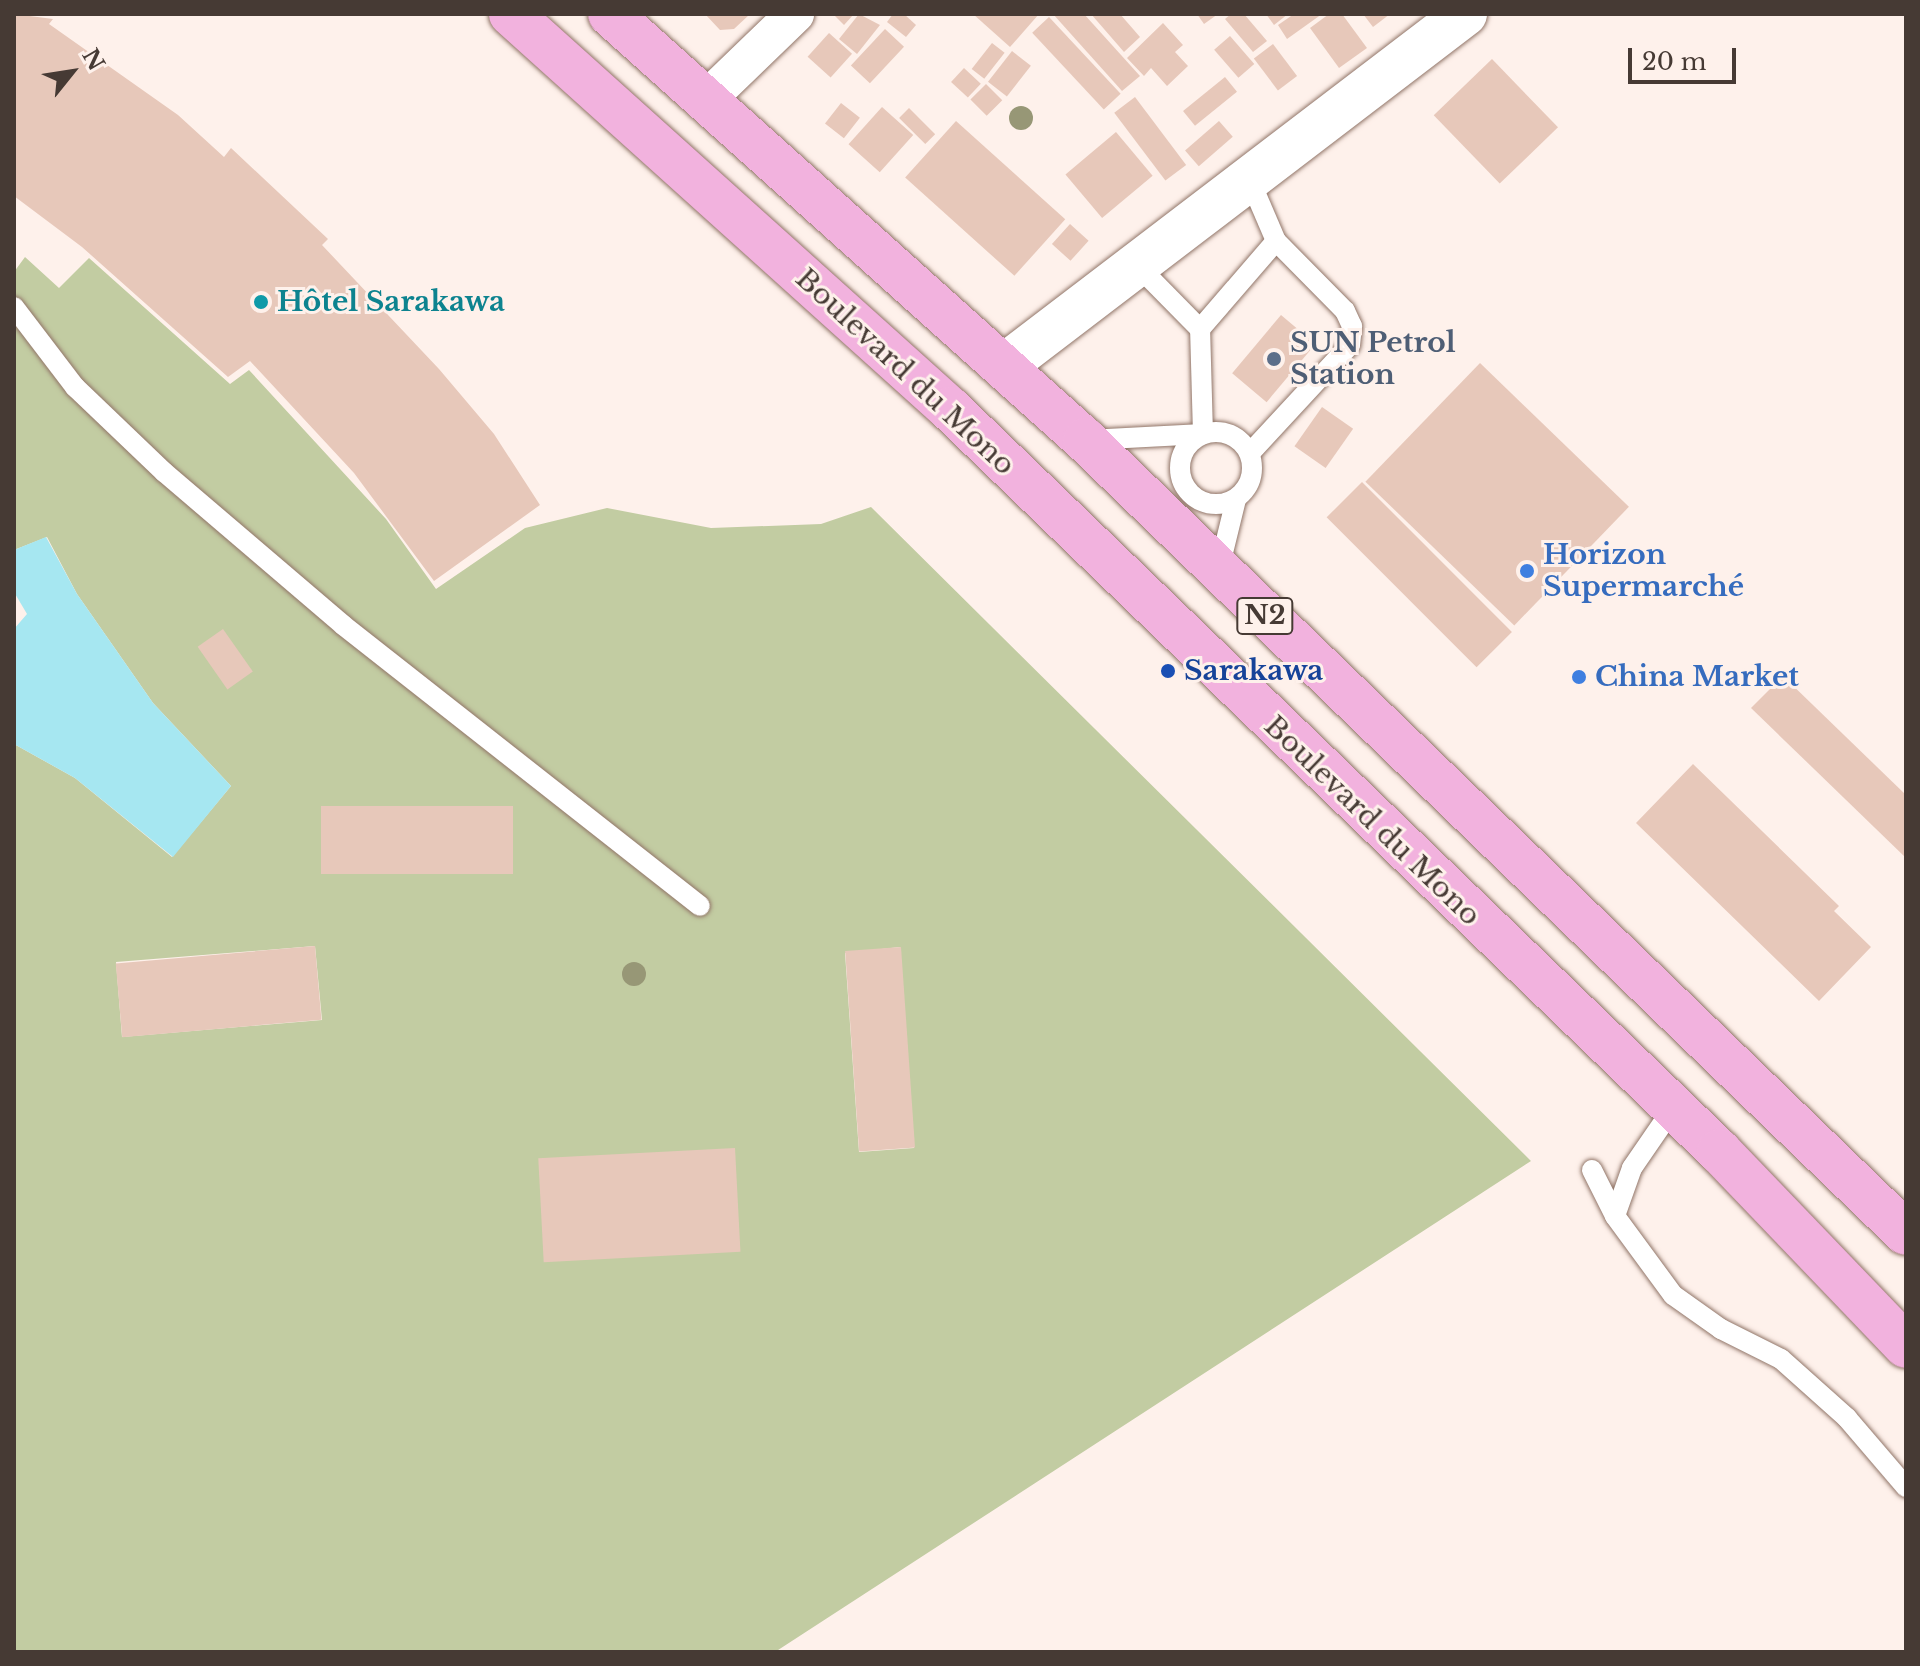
<!DOCTYPE html>
<html>
<head>
<meta charset="utf-8">
<style>
	body { margin:0 }
	#map { position:relative; width:1920px; height:1666px; overflow:hidden; background:#fef1eb; font-family:"Libre Baskerville",serif }
	div>[style] { position:absolute }
	[style*='--x'] { left:calc(var(--x)*1px); top:calc(var(--y)*1px); width:calc(var(--w)*1px); rotate:calc(var(--a)*1deg) }
	.green>* { inset:0; background:#c2cca2 }
	.water>* { inset:0; background:#a6e7f1 }
	.building>* { inset:0; background:#e7c8ba; transform-origin:0 0 }
	.roads { filter:drop-shadow(0 0 2px #917568) drop-shadow(0 0 2px #917568) }
	.service>* { height:20px; margin:-10px; padding:0 10px; transform-origin:10px; border-radius:10px; background:#fff }
	.service>.ring { margin:-10px; padding:0; box-sizing:content-box; background:none; border:20px solid #fff; border-radius:50% }
	.minor>* { height:38px; margin:-19px; padding:0 19px; transform-origin:19px; border-radius:19px; background:#fff }
	.tertiary>* { height:44px; margin:-22px; padding:0 22px; transform-origin:22px; border-radius:22px; background:#fff }
	.trunk>* { height:44px; margin:-22px; padding:0 22px; transform-origin:22px; border-radius:22px; background:#f2b2de }
	.trees>* { width:24px; height:24px; margin:-12px; border-radius:50%; background:#979776 }
	.dots>* { width:22px; height:22px; translate:-50% -50%; box-sizing:border-box; border:4px solid #fef1eb; border-radius:50% }
	span { translate:-50% -50%; white-space:nowrap; text-align:center; line-height:1.15; -webkit-text-stroke:6px #fef1eb; paint-order:stroke }
	.shield-label span { padding:2px 6px; background:#fef1eb; border:2px solid; border-radius:6px; -webkit-text-stroke-width:0 }
	.shield-label { font-size:26px; color:#463a34; font-weight:700 }
	.culture-label { font-size:28px; color:#0d838f; font-weight:700 }
	.left { translate:0 -50%; text-align:left }
	.service-label { font-size:28px; color:#4e5e75; font-weight:700 }
	.street-label { font-size:28px; color:#463a34 }
	.shop-label { font-size:28px; color:#366cbe; font-weight:700 }
	.transit-label { font-size:28px; color:#164399; font-weight:700 }
	.frame { position:absolute; inset:0; border:16px solid #463a34; pointer-events:none }
	.north { position:absolute; left:32px; top:32px; width:80px; height:80px; -webkit-text-stroke:6px #fef1eb; paint-order:stroke; rotate:60deg; font-size:22px; font-weight:700; line-height:32px; text-align:center; color:#463a34 }
	.north::after { content:''; display:block; margin:auto; width:28px; height:36px; background:#463a34; clip-path:polygon(50% 0,100% 100%,50% 72%,0 100%) }
	.scale { position:absolute; left:1628px; top:48px; width:108px; height:36px; box-sizing:border-box; border:4px solid #463a34; border-top:0; padding-left:10px; font-size:24px; line-height:28px; white-space:nowrap; color:#463a34; -webkit-text-stroke:6px #fef1eb; paint-order:stroke }
</style>
</head>
<body>
<div id="map">
	<div class="green">
		<i style="clip-path:polygon(evenodd,25px 257px,59px 288px,89px 258px,230px 384px,249px 370px,386px 519px,436px 589px,525px 528px,607px 508px,711px 528px,821px 524px,871px 507px,1531px 1161px,775px 1652px,14px 1652px,14px 744px,75px 778px,172px 857px,231px 786px,153px 703px,77px 594px,47px 537px,14px 550px,14px 272px,25px 257px,512px 806px,321px 873px,321px 807px,512px 806px,25px 257px,315px 946px,322px 1020px,122px 1037px,116px 962px,315px 946px,25px 257px,900px 947px,914px 1148px,859px 1152px,845px 953px,900px 947px)"></i>
	</div>
	<div class="water">
		<i style="clip-path:polygon(46px 537px,77px 594px,153px 703px,231px 786px,173px 857px,75px 778px,14px 744px,14px 629px,27px 614px,14px 592px,14px 550px)"></i>
	</div>
	<div class="building">
		<i style="clip-path:polygon(14px 14px,53px 19px,49px 24px,178px 115px,224px 157px,231px 148px,328px 239px,322px 245px,439px 369px,494px 434px,540px 505px,434px 581px,354px 473px,250px 361px,228px 377px,82px 247px,14px 196px)"></i>
		<i style="clip-path:polygon(705px 14px,750px 14px,734px 29px,720px 30px)"></i>
		<i style="clip-path:polygon(833px 14px,854px 14px,844px 25px)"></i>
		<i style="clip-path:polygon(859px 14px,880px 25px,857px 54px,839px 39px)"></i>
		<i style="clip-path:polygon(893px 14px,904px 14px,916px 25px,906px 37px,887px 22px)"></i>
		<i style="clip-path:polygon(973px 14px,1039px 14px,1010px 47px)"></i>
		<i style="clip-path:polygon(1053px 14px,1084px 14px,1140px 76px,1122px 91px)"></i>
		<i style="clip-path:polygon(1091px 14px,1120px 14px,1140px 37px,1124px 52px)"></i>
		<i style="clip-path:polygon(1197px 14px,1218px 14px,1204px 24px)"></i>
		<i style="clip-path:polygon(1231px 14px,1244px 14px,1267px 41px,1253px 52px,1225px 19px)"></i>
		<i style="clip-path:polygon(1266px 14px,1288px 14px,1274px 25px)"></i>
		<i style="clip-path:polygon(1294px 14px,1322px 14px,1287px 39px,1278px 25px)"></i>
		<i style="clip-path:polygon(1329px 14px,1342px 14px,1367px 48px,1339px 68px,1310px 28px)"></i>
		<i style="clip-path:polygon(1363px 14px,1390px 14px,1373px 27px)"></i>
		<i style="left:1049px;top:17px;width:105px;height:23px;rotate:47deg"></i>
		<i style="clip-path:polygon(1163px 23px,1183px 45px,1175px 52px,1188px 66px,1167px 86px,1151px 68px,1144px 76px,1127px 58px)"></i>
		<i style="left:885px;top:29px;width:26px;height:50px;rotate:43deg"></i>
		<i style="left:829px;top:33px;width:31px;height:32px;rotate:42deg"></i>
		<i style="left:1230px;top:36px;width:37px;height:21px;rotate:49deg"></i>
		<i style="left:992px;top:43px;width:16px;height:33px;rotate:38deg"></i>
		<i style="left:1273px;top:44px;width:40px;height:24px;rotate:53deg"></i>
		<i style="left:1012px;top:51px;width:24px;height:39px;rotate:38deg"></i>
		<i style="left:1492px;top:59px;width:95px;height:81px;rotate:46deg"></i>
		<i style="left:964px;top:68px;width:23px;height:19px;rotate:43deg"></i>
		<i style="left:1225px;top:77px;width:19px;height:54px;rotate:51deg"></i>
		<i style="left:986px;top:84px;width:23px;height:22px;rotate:45deg"></i>
		<i style="left:1135px;top:97px;width:85px;height:26px;rotate:53deg"></i>
		<i style="left:841px;top:103px;width:24px;height:26px;rotate:38deg"></i>
		<i style="left:882px;top:107px;width:42px;height:50px;rotate:42deg"></i>
		<i style="left:909px;top:108px;width:37px;height:14px;rotate:45deg"></i>
		<i style="left:956px;top:121px;width:147px;height:76px;rotate:42deg"></i>
		<i style="left:1219px;top:121px;width:21px;height:45px;rotate:49deg"></i>
		<i style="left:1116px;top:132px;width:57px;height:66px;rotate:50deg"></i>
		<i style="left:1070px;top:224px;width:25px;height:27px;rotate:42deg"></i>
		<i style="left:1281px;top:315px;width:45px;height:76px;rotate:40deg"></i>
		<i style="left:1480px;top:363px;width:207px;height:165px;rotate:44deg"></i>
		<i style="left:1322px;top:407px;width:38px;height:48px;rotate:35deg"></i>
		<i style="left:1362px;top:482px;width:212px;height:50px;rotate:45deg"></i>
		<i style="left:223px;top:629px;width:52px;height:31px;rotate:55deg"></i>
		<i style="clip-path:polygon(1783px 676px,1906px 795px,1906px 858px,1751px 708px)"></i>
		<i style="clip-path:polygon(1693px 764px,1839px 906px,1834px 911px,1871px 947px,1819px 1001px,1636px 823px)"></i>
		<i style="left:513px;top:806px;width:68px;height:192px;rotate:90deg"></i>
		<i style="left:315px;top:946px;width:74px;height:200px;rotate:85deg"></i>
		<i style="left:901px;top:947px;width:201px;height:56px;rotate:86deg"></i>
		<i style="left:735px;top:1148px;width:104px;height:197px;rotate:87deg"></i>
	</div>
	<div class="roads">
		<div class="service">
			<i style="--x:1249;--y:178;--w:69;--a:66.8"></i>
			<i style="--x:1276;--y:241;--w:98;--a:45.4"></i>
			<i style="--x:1345;--y:311;--w:17;--a:65"></i>
			<i style="--x:1352;--y:326;--w:19;--a:96"></i>
			<i style="--x:1350;--y:345;--w:147;--a:132.8"></i>
			<i style="--x:1137;--y:265;--w:90;--a:45.5"></i>
			<i style="--x:14;--y:307;--w:101;--a:52.7"></i>
			<i style="--x:75;--y:387;--w:123;--a:43.7"></i>
			<i style="--x:164;--y:472;--w:235;--a:40.5"></i>
			<i style="--x:343;--y:625;--w:454;--a:38.2"></i>
			<i class="ring" style="left:1180px;top:432px;width:52px;height:52px"></i>
			<i style="--x:1088;--y:440;--w:115;--a:-3"></i>
			<i style="--x:1203;--y:434;--w:105;--a:-91.6"></i>
			<i style="--x:1200;--y:329;--w:116;--a:-49.2"></i>
			<i style="--x:1219;--y:569;--w:72;--a:-76.3"></i>
			<i style="--x:1592;--y:1170;--w:51;--a:63.4"></i>
			<i style="--x:1615;--y:1216;--w:98;--a:53.7"></i>
			<i style="--x:1673;--y:1295;--w:59;--a:35.3"></i>
			<i style="--x:1721;--y:1329;--w:67;--a:26.6"></i>
			<i style="--x:1781;--y:1359;--w:89;--a:41.8"></i>
			<i style="--x:1847;--y:1418;--w:91;--a:49.5"></i>
			<i style="--x:1615;--y:1216;--w:51;--a:-70.5"></i>
			<i style="--x:1632;--y:1168;--w:74;--a:-55.5"></i>
		</div>
		<div class="minor">
			<i style="--x:706;--y:100;--w:124;--a:-44"></i>
		</div>
		<div class="tertiary">
			<i style="--x:1004;--y:366;--w:580;--a:-37.36"></i>
		</div>
		<div class="trunk">
			<i style="--x:511;--y:14;--w:591;--a:41.98"></i>
			<i style="--x:950;--y:409;--w:1069;--a:43.98"></i>
			<i style="--x:1719;--y:1151;--w:270;--a:46.2"></i>
			<i style="--x:610;--y:14;--w:638;--a:41.89"></i>
			<i style="--x:1085;--y:440;--w:1141;--a:44.01"></i>
		</div>
	</div>
	<div class="trees">
		<i style="left:1021px;top:118px"></i>
		<i style="left:634px;top:974px"></i>
	</div>
	<div class="dots">
		<i style="left:261px;top:302px;background:#0f9aa8"></i>
		<i style="left:1274px;top:359px;background:#5c6f8a"></i>
		<i style="left:1527px;top:571px;background:#3f7fe0"></i>
		<i style="left:1168px;top:671px;background:#1a4fb4"></i>
		<i style="left:1579px;top:677px;background:#3f7fe0"></i>
	</div>
	<div class="shield-label">
		<span style="left:1265px;top:616px">N2</span>
	</div>
	<div class="culture-label">
		<span class="left" style="left:277px;top:302px">Hôtel Sarakawa</span>
	</div>
	<div class="service-label">
		<span class="left" style="left:1290px;top:359px">SUN Petrol<br>Station</span>
	</div>
	<div class="street-label">
		<span style="left:905px;top:372px;rotate:43deg">Boulevard du Mono</span>
		<span style="left:1372px;top:821px;rotate:44deg">Boulevard du Mono</span>
	</div>
	<div class="shop-label">
		<span class="left" style="left:1543px;top:571px">Horizon<br>Supermarché</span>
		<span class="left" style="left:1595px;top:677px">China Market</span>
	</div>
	<div class="transit-label">
		<span class="left" style="left:1184px;top:671px">Sarakawa</span>
	</div>
	<div class="frame"></div>
	<div class="north">N</div>
	<div class="scale">20 m</div>
</div>
</body>
</html>
